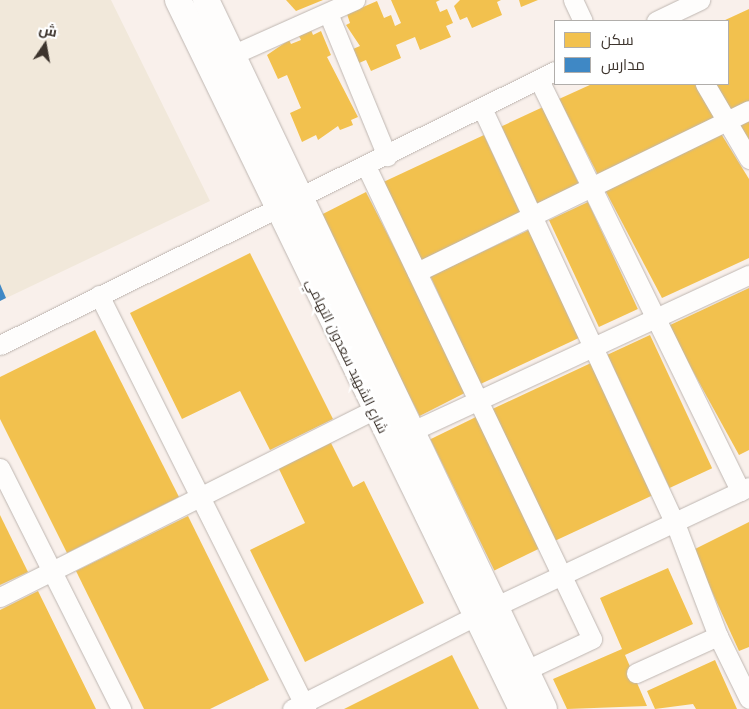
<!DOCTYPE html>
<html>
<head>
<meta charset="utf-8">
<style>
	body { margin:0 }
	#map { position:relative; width:749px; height:709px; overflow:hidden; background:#f9f0eb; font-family:"Noto Serif",Cairo,serif }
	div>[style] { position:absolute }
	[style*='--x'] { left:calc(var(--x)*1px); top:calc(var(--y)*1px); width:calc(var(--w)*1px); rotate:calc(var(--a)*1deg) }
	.education>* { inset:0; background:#f1e8da }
	.homes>* { inset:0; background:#f2c14e; transform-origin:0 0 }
	.schools>* { inset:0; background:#3f88c5 }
	.roads { filter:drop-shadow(0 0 1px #beb6b1) drop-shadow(0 0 1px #beb6b1) }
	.street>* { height:19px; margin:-9.5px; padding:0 9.5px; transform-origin:9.5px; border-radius:9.5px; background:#fefdfc }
	.secondary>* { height:26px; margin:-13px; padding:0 13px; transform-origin:13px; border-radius:13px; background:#fefdfc }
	span { translate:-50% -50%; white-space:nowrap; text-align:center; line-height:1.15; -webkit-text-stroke:5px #fff; paint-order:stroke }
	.street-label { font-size:14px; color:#3d342d }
	.legend { position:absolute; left:554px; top:20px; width:175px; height:65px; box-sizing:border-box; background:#fff; border:1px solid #b1aeab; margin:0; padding:6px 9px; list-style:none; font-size:15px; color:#3d342d }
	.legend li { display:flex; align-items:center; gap:10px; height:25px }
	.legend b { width:25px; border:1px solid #b1aeab }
	.north { position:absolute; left:20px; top:20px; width:50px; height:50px; -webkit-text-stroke:4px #fff; paint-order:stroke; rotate:12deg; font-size:14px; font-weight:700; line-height:20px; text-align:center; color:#3d342d }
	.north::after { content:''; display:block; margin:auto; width:18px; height:22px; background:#3d342d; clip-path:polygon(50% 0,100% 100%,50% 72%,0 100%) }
</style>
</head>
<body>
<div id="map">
	<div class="education">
		<i style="clip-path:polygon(0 0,111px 0,210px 201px,0 301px)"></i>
	</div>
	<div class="homes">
		<i style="clip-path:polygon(286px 0,323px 0,296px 11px)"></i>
		<i style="clip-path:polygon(391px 0,440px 0,436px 2px,440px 12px,447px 9px,453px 23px,446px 26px,451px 37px,420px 50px,415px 37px,396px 45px,401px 58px,371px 71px,366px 60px,359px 63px,353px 49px,360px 46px,346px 25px,350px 23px,347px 14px,377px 1px,384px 18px,391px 15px,395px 26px,401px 23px)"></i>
		<i style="clip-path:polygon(460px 0,501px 0,497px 2px,502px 15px,472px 28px,467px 17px,460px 20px,454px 6px)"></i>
		<i style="clip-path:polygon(519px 0,538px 0,521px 7px)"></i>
		<i style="clip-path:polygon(749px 9px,749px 102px,731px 110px,716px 84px,728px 84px,728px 21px,723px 21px)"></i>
		<i style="clip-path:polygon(311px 30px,313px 35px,321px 31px,331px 55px,327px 57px,358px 117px,351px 120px,353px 125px,340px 130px,338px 126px,318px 140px,316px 135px,302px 142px,290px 113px,301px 108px,287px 75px,278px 79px,267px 55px,289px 40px,291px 44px,301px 40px,299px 36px)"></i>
		<i style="clip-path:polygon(592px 84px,695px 84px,715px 119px,598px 175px,559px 99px)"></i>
		<i style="left:543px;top:107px;width:85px;height:46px;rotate:65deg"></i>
		<i style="clip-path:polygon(749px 118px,749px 141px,739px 123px)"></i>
		<i style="clip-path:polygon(720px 132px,749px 179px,749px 258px,662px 298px,605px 190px)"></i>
		<i style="left:484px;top:135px;width:89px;height:111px;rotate:65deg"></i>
		<i style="left:366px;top:192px;width:224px;height:54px;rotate:63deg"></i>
		<i style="left:588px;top:202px;width:118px;height:43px;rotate:65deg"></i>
		<i style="left:529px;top:230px;width:119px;height:109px;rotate:65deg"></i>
		<i style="clip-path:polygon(250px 253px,333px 419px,270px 450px,240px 391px,182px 419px,130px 313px)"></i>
		<i style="clip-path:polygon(749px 288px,749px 450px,739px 455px,668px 326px)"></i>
		<i style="clip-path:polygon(95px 330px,179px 497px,67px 553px,0 419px,0 377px)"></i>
		<i style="left:650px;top:335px;width:147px;height:47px;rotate:65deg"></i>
		<i style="left:591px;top:363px;width:146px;height:110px;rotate:65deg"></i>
		<i style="left:478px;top:416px;width:146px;height:53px;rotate:64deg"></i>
		<i style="clip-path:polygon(330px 441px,353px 487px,364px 481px,424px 603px,305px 662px,250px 550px,305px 523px,278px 467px)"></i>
		<i style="clip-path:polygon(0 515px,28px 572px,0 585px)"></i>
		<i style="clip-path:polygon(188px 516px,269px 680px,210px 709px,144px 709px,76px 571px)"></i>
		<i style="clip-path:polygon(749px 522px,749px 647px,739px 651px,693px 550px)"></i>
		<i style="clip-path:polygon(668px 568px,693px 624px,625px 655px,647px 706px,567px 709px,553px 679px,622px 649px,600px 598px)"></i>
		<i style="clip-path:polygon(38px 591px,65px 646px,96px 709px,0 709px,0 610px)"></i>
		<i style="clip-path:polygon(452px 655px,479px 709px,344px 709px)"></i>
		<i style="clip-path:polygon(715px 660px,737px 709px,696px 709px,693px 704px,655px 709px,647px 691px)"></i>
	</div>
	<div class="schools">
		<i style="clip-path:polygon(0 284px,6px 298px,0 301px)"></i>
	</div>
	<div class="roads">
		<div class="street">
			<i style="--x:573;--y:0;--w:23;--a:65"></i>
			<i style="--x:328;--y:13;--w:155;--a:67.6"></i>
			<i style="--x:656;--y:21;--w:49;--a:-25.5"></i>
			<i style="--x:232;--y:55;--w:135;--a:-24.1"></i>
			<i style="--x:539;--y:80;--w:458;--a:63.9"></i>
			<i style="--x:705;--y:84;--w:87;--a:59.6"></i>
			<i style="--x:482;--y:108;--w:458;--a:65.1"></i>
			<i style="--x:675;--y:523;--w:121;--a:69.2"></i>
			<i style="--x:718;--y:636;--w:70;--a:63.8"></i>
			<i style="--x:366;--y:166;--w:524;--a:64.46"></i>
			<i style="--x:592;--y:639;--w:73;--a:154.8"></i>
			<i style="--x:417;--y:272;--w:369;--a:-26"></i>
			<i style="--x:99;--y:295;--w:463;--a:63.4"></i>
			<i style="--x:0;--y:345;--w:619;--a:-26.28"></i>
			<i style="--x:410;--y:432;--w:374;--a:-24.9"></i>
			<i style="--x:0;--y:468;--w:270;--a:63.3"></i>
			<i style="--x:0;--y:597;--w:417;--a:-26.6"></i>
			<i style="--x:636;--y:673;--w:90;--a:-24.3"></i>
			<i style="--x:292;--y:709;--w:208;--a:-26.9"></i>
			<i style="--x:477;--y:615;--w:301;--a:-25.2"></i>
		</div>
		<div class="secondary">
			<i style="--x:178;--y:0;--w:788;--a:64.12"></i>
			<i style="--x:206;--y:0;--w:785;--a:64.51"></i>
		</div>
	</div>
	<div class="street-label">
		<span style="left:347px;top:356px;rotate:64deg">شارع الشهيد سعدون التهامي</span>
	</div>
	<ul class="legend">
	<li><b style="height:14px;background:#f2c14e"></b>سكن</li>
	<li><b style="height:14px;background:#3f88c5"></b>مدارس</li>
	</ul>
	<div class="north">ش</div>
</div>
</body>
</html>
